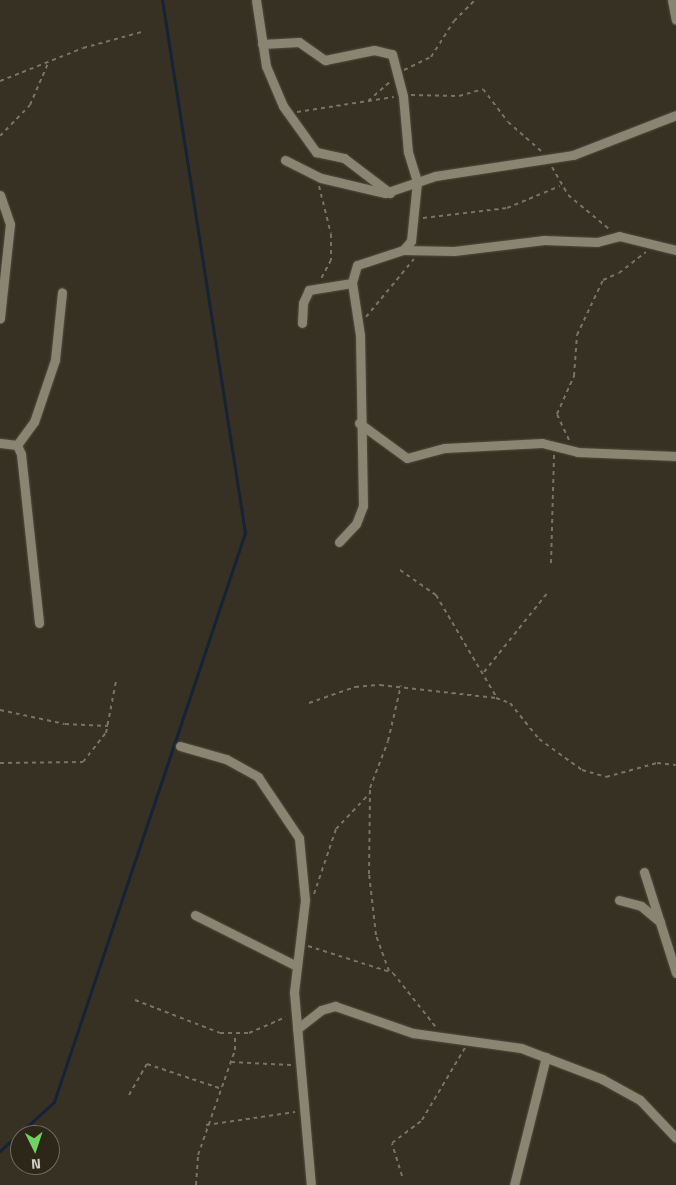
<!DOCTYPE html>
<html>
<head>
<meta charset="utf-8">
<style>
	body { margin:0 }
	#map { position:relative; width:676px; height:1185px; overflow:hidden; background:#363122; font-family:"Titillium Web",sans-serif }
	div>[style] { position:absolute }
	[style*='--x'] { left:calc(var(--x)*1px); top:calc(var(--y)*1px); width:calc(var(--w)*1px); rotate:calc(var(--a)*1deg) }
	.stream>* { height:2.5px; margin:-1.25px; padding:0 1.25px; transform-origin:1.25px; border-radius:1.25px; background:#162337 }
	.path>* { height:2px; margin-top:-1px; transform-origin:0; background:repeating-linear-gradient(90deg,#777366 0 4px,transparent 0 8px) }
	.roads { filter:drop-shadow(0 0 1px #514d3f) drop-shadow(0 0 1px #514d3f) }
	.minor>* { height:9px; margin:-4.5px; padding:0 4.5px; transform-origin:4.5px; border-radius:4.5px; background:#8a8473 }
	span { translate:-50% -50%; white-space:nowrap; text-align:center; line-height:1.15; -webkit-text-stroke:4px #2c2718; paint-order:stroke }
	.north { position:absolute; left:10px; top:1125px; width:50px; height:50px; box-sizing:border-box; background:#2c2718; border:1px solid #6f6b5e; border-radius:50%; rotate:176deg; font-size:14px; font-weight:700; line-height:20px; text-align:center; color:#d4d1c8 }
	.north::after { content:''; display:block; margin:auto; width:18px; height:22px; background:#6ed360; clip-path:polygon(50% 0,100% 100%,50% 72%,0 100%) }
</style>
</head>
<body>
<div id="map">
	<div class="stream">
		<i style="--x:0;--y:1151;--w:73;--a:-42.2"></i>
		<i style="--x:54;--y:1102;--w:600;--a:-71.44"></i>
		<i style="--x:245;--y:533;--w:539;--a:-98.85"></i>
	</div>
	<div class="path">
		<i style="--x:404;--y:70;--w:30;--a:-26"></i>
		<i style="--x:431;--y:57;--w:43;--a:-57.4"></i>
		<i style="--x:454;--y:21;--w:30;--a:-45"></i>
		<i style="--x:0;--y:81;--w:89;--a:-21.7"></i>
		<i style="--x:83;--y:48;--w:64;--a:-15.3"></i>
		<i style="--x:411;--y:95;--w:48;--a:1.2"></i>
		<i style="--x:459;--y:96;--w:25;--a:-16"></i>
		<i style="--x:483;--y:89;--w:41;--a:52.9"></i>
		<i style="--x:508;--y:122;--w:44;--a:41.3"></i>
		<i style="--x:368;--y:101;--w:30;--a:-41"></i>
		<i style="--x:297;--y:112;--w:98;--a:-8.8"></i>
		<i style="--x:0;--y:136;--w:43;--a:-45.9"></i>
		<i style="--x:30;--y:105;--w:48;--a:-66.6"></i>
		<i style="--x:552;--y:167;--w:32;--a:60"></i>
		<i style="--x:568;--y:195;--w:53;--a:39.7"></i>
		<i style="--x:319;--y:186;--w:49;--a:76"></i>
		<i style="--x:331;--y:234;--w:26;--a:90"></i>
		<i style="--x:331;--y:260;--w:21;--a:118"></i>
		<i style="--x:423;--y:218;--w:85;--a:-6.8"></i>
		<i style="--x:507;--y:208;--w:57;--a:-22.5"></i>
		<i style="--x:366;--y:317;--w:75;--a:-50.4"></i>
		<i style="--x:569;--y:440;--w:29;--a:-115"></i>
		<i style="--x:557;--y:414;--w:42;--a:-65.9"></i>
		<i style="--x:574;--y:376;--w:41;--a:-85.8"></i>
		<i style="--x:577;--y:335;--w:61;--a:-64.7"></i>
		<i style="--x:603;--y:280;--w:17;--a:-24"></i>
		<i style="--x:619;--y:273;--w:34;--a:-38"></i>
		<i style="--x:551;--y:563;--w:108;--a:-88.4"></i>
		<i style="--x:400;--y:570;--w:44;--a:34.8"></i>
		<i style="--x:436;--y:595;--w:120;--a:59.4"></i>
		<i style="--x:484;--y:672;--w:104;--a:-51.3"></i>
		<i style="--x:309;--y:703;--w:49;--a:-19.2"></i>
		<i style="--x:355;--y:687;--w:25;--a:-5"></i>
		<i style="--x:380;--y:685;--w:117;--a:6.4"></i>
		<i style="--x:496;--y:698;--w:15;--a:20"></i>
		<i style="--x:510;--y:703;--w:46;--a:51.1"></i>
		<i style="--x:539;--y:739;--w:53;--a:35.8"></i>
		<i style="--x:582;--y:770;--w:25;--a:16"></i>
		<i style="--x:606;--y:777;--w:53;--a:-15.4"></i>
		<i style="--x:657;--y:763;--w:19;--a:6"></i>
		<i style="--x:0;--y:710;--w:66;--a:12.2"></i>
		<i style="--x:65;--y:724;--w:43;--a:2.7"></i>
		<i style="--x:0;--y:763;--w:83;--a:-0.7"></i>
		<i style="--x:83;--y:762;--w:37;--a:-52"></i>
		<i style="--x:106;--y:733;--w:53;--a:-79.1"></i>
		<i style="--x:314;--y:894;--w:69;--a:-71.3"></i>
		<i style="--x:336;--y:829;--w:48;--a:-46.7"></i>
		<i style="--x:308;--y:946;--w:89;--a:17.6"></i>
		<i style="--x:393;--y:973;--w:68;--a:51.6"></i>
		<i style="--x:389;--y:971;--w:38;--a:-110"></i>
		<i style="--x:376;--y:935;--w:61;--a:-96.5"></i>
		<i style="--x:369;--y:874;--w:86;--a:-89.3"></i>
		<i style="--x:370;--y:788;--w:50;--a:-69"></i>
		<i style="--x:388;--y:741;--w:57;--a:-76.9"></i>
		<i style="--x:135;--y:1000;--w:91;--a:21.2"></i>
		<i style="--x:220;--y:1033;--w:29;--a:0"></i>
		<i style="--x:249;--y:1033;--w:40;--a:-23.4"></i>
		<i style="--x:231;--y:1062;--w:60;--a:2.9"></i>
		<i style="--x:129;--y:1095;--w:36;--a:-60"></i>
		<i style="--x:147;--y:1064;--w:76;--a:18.4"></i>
		<i style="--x:206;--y:1125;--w:90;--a:-8.3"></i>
		<i style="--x:402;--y:1176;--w:34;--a:-107"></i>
		<i style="--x:392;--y:1143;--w:38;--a:-37"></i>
		<i style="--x:422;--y:1120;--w:84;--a:-59.2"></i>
		<i style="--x:196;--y:1185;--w:30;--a:-86"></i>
		<i style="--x:198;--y:1155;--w:111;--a:-70.6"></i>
		<i style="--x:235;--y:1050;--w:16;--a:-90"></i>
	</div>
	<div class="roads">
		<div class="minor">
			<i style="--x:256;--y:0;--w:67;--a:81.4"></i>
			<i style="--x:266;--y:66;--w:43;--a:67"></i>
			<i style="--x:283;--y:106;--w:57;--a:54.3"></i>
			<i style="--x:316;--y:152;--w:29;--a:12"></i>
			<i style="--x:344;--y:158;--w:58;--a:37.3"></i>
			<i style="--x:672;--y:0;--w:20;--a:79"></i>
			<i style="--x:262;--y:44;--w:37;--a:-3"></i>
			<i style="--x:299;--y:42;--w:32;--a:35"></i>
			<i style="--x:325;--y:60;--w:50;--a:-11.5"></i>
			<i style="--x:374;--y:50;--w:18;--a:13"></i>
			<i style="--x:392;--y:54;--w:43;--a:75.3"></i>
			<i style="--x:403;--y:96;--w:56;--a:84.9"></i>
			<i style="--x:408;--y:152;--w:31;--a:73"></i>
			<i style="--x:417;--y:182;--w:59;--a:95.8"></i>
			<i style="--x:411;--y:241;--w:12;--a:132"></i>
			<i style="--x:403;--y:250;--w:48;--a:161.9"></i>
			<i style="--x:357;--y:265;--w:19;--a:106"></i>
			<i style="--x:352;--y:283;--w:44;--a:170.8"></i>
			<i style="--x:309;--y:290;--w:14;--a:115"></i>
			<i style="--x:303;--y:303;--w:20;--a:93"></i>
			<i style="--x:285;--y:160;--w:40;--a:26.6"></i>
			<i style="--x:321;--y:178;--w:66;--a:13.2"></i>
			<i style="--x:385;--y:193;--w:53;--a:-18.8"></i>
			<i style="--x:435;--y:176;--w:140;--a:-8.7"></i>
			<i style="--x:573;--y:155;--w:110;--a:-21.2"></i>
			<i style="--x:0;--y:195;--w:31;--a:71"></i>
			<i style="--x:10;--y:224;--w:95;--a:96.1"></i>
			<i style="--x:403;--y:250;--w:51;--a:1.1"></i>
			<i style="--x:454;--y:251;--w:91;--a:-7"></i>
			<i style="--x:544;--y:240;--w:53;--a:2.2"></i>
			<i style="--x:597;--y:242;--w:23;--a:-15"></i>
			<i style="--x:619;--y:236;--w:59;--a:13.8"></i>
			<i style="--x:359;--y:423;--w:59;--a:36.1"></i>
			<i style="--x:407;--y:458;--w:39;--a:-15"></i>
			<i style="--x:445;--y:448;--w:97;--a:-3"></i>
			<i style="--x:542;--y:443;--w:36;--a:14"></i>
			<i style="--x:577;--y:452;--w:99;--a:2.3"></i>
			<i style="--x:0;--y:443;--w:17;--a:7"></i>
			<i style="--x:17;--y:445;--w:10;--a:66"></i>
			<i style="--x:21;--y:454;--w:170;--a:83.9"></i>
			<i style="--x:17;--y:445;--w:29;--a:-54"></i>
			<i style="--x:34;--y:422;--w:65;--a:-71.3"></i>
			<i style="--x:55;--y:360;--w:68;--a:-84.1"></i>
			<i style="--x:339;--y:542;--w:25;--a:-47"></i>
			<i style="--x:356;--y:524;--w:19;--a:-69"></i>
			<i style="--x:363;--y:506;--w:171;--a:-91"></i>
			<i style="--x:360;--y:335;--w:53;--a:-98.7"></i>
			<i style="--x:180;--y:746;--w:48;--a:15.8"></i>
			<i style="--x:226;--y:759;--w:37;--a:29"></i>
			<i style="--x:258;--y:777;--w:73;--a:56.1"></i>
			<i style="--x:299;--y:838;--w:62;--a:84.5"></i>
			<i style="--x:305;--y:900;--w:93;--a:96.8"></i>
			<i style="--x:294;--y:992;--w:194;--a:85"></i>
			<i style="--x:644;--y:872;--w:106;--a:72.4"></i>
			<i style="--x:619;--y:900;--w:23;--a:15"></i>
			<i style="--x:641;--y:906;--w:25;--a:40"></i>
			<i style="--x:195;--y:915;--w:112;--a:26.6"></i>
			<i style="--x:297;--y:1029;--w:31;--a:-38"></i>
			<i style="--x:321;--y:1010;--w:15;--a:-16"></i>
			<i style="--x:335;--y:1006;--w:83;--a:19.1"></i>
			<i style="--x:413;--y:1033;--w:109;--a:7.9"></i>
			<i style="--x:521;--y:1048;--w:87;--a:20.9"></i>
			<i style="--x:602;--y:1079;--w:43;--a:28.9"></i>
			<i style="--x:640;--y:1100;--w:52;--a:46.5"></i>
			<i style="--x:514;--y:1185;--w:132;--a:-76"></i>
		</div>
	</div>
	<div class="north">N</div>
</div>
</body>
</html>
